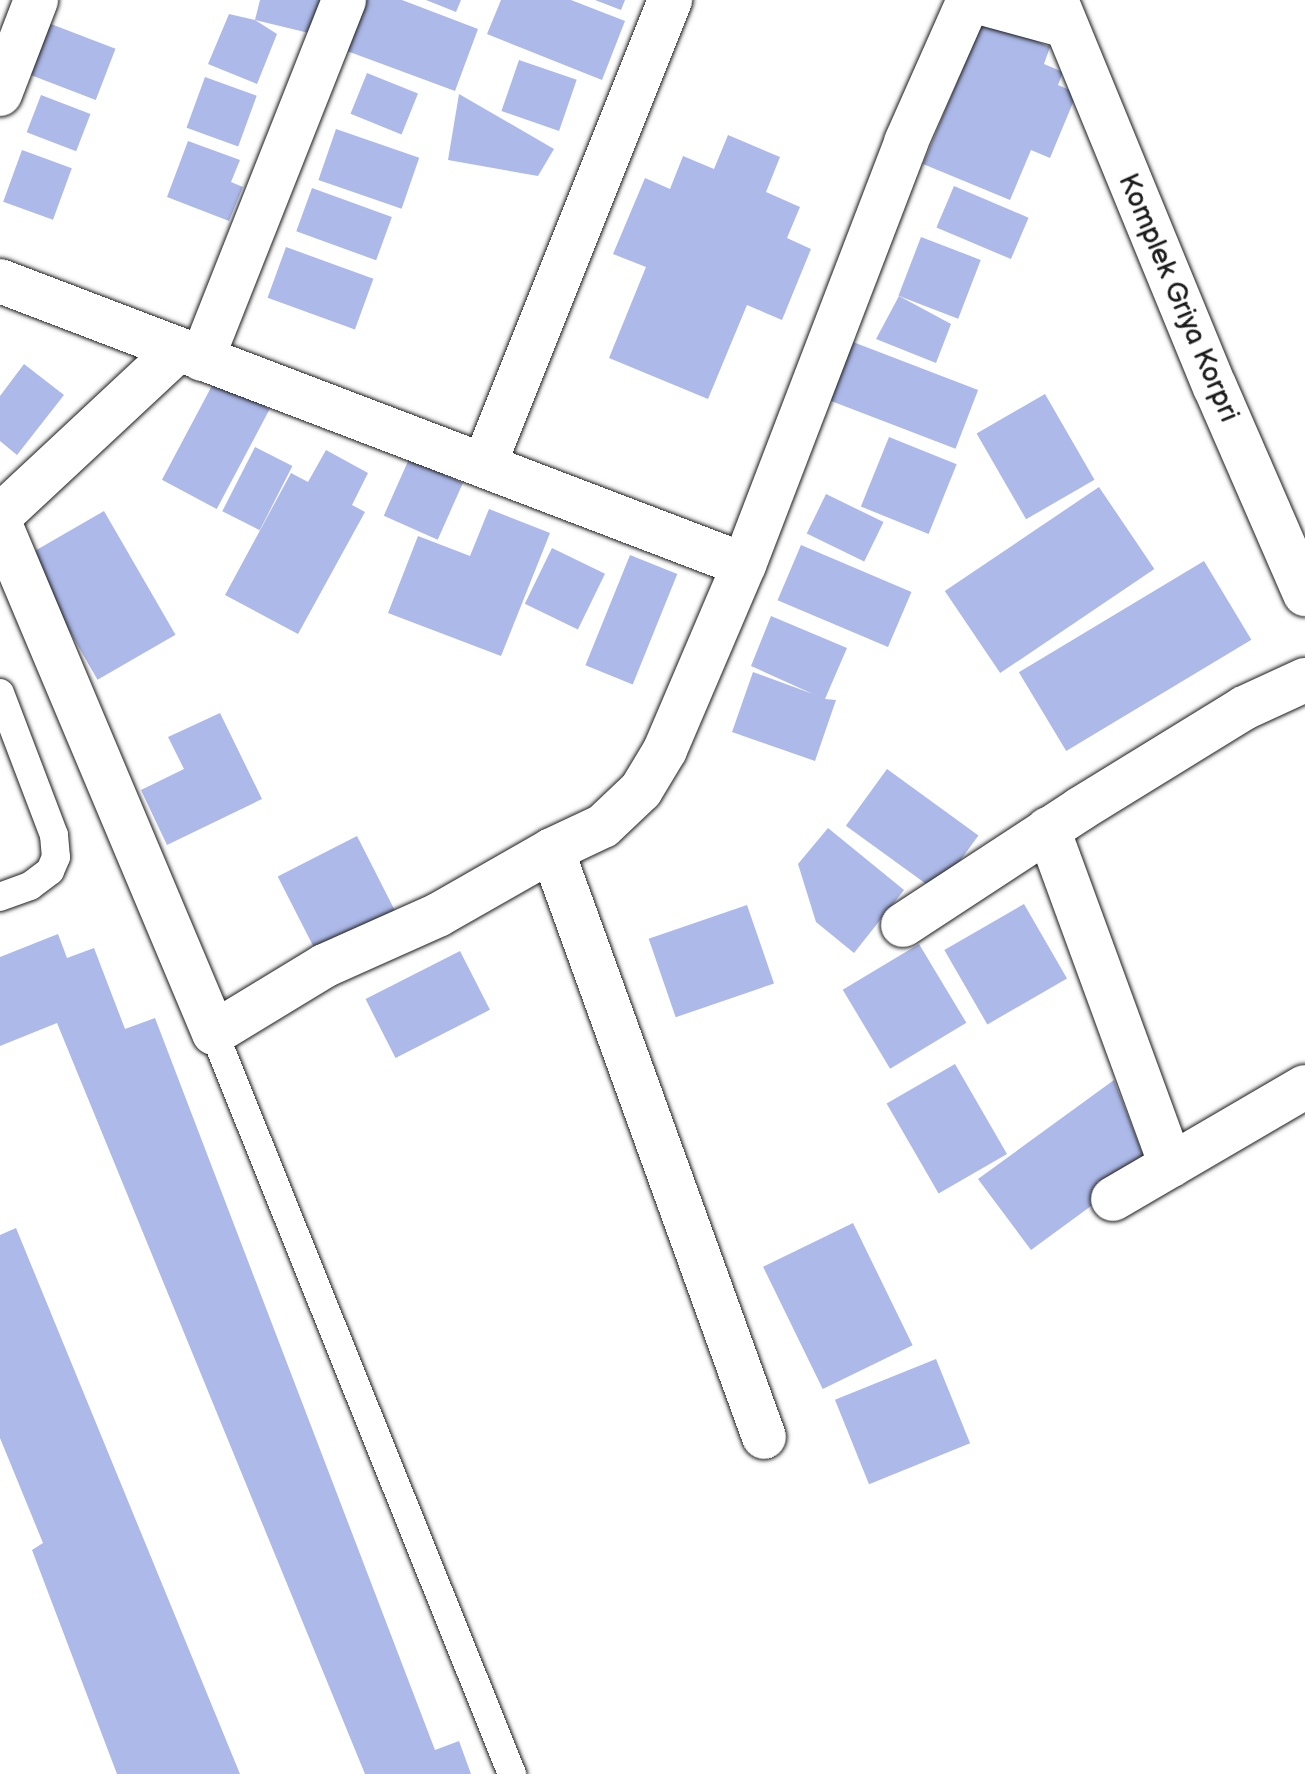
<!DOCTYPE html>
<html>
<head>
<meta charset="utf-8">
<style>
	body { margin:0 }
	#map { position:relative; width:1305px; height:1774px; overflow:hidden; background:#fff; font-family:"Balsamiq Sans",sans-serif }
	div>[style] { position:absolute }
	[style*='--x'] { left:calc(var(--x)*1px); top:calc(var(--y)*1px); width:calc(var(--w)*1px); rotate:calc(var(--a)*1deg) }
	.building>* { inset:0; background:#acb9e9; transform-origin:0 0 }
	.roads { filter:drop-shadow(0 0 2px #1c1c1c) drop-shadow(0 0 2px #1c1c1c) }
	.service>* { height:28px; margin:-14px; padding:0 14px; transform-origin:14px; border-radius:14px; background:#fff }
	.minor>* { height:44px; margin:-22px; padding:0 22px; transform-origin:22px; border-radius:22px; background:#fff }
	span { translate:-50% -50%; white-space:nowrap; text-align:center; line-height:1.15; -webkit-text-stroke:6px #fff; paint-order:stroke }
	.street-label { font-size:28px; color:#1c1c1c }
</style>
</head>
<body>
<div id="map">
	<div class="building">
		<i style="clip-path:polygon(260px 0,321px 0,313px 34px,255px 20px)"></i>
		<i style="clip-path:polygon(366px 0,402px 0,478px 29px,455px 91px,347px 51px)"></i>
		<i style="clip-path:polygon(426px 0,461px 0,456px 12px)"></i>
		<i style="clip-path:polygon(501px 0,571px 0,625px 21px,602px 80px,487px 34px)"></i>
		<i style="clip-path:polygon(595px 0,625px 0,621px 10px)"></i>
		<i style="clip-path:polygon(229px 14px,255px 20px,277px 34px,257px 84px,208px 64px)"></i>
		<i style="left:38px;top:19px;width:83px;height:55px;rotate:21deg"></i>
		<i style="clip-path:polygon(983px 19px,1050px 47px,1044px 64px,1063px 72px,1058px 85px,1077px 93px,1050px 158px,1031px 150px,1010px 200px,923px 164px)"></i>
		<i style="left:519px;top:60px;width:61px;height:54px;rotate:19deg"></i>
		<i style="left:367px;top:73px;width:55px;height:44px;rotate:22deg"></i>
		<i style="left:205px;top:77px;width:55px;height:54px;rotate:20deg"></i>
		<i style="clip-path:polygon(459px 94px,554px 149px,538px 176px,448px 160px)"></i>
		<i style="left:41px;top:95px;width:53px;height:40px;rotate:21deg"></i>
		<i style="left:336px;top:129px;width:88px;height:54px;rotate:19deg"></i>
		<i style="clip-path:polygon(728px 135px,780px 157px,766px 192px,800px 207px,787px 238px,811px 249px,782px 320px,747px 305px,708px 399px,609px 358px,646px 267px,613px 254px,645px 178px,670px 189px,683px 156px,714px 169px)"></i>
		<i style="clip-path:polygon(188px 141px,240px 160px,231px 182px,243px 187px,229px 221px,167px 197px)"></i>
		<i style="left:22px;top:150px;width:53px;height:55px;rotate:20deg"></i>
		<i style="left:954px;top:186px;width:81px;height:45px;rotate:23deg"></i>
		<i style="left:312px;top:188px;width:85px;height:46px;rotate:20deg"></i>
		<i style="left:921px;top:237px;width:64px;height:63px;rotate:21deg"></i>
		<i style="left:286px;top:247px;width:93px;height:54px;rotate:20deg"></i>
		<i style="clip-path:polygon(899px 296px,951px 324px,936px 363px,876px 339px)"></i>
		<i style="left:853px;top:342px;width:134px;height:63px;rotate:21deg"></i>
		<i style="clip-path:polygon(24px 364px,64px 395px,17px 455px,0 441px,0 396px)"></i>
		<i style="left:215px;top:380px;width:62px;height:113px;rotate:28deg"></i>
		<i style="left:1045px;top:394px;width:99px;height:79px;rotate:60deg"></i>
		<i style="left:889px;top:437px;width:73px;height:75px;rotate:22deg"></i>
		<i style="left:255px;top:447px;width:42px;height:72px;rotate:27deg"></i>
		<i style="clip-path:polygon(326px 450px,368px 473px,352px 505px,365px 512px,298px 634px,225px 595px,291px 473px,308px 482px)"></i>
		<i style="left:409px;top:459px;width:59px;height:62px;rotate:24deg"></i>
		<i style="left:1099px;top:487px;width:99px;height:186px;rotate:56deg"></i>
		<i style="left:826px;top:494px;width:64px;height:44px;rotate:26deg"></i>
		<i style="clip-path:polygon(489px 509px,550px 533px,501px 656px,388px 613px,418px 536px,470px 556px)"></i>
		<i style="left:104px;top:511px;width:143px;height:90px;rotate:60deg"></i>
		<i style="left:801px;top:545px;width:120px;height:60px;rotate:23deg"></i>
		<i style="left:552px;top:548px;width:59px;height:62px;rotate:26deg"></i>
		<i style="left:630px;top:555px;width:51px;height:119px;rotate:22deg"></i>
		<i style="left:1204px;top:561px;width:92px;height:216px;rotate:59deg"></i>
		<i style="clip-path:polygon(771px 616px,847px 648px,825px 699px,836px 700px,815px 761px,732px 732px,753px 672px,813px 694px,751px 666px)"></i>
		<i style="clip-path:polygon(220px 713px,262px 799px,167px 845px,141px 790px,184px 769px,168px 737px)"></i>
		<i style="left:887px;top:769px;width:113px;height:70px;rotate:36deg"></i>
		<i style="clip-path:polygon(828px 828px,904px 890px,854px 953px,816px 922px,798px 864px)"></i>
		<i style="left:357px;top:836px;width:86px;height:89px;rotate:63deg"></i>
		<i style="left:1024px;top:904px;width:86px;height:92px;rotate:60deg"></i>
		<i style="left:747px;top:905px;width:83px;height:104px;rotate:71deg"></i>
		<i style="clip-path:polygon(58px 934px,67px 958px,94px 948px,125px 1029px,155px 1018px,435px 1750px,459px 1741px,471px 1774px,365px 1774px,57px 1023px,0 1046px,0 957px)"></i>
		<i style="left:919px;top:944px;width:92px;height:89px;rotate:59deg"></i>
		<i style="left:460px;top:951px;width:66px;height:106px;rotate:63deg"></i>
		<i style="left:955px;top:1064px;width:104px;height:79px;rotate:60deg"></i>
		<i style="clip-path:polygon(1114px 1080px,1147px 1165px,1031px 1250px,978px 1179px)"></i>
		<i style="left:853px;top:1223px;width:136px;height:100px;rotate:64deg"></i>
		<i style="clip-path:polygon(16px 1228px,240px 1774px,117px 1774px,32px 1550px,43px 1543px,0 1438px,0 1235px)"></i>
		<i style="left:936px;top:1359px;width:91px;height:109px;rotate:68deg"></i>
	</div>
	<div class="roads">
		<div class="service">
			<i style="--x:0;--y:693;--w:152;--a:69.2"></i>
			<i style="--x:54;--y:835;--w:22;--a:85"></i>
			<i style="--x:56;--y:857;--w:15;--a:113"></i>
			<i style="--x:50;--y:871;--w:25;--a:143"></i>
			<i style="--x:30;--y:886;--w:32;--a:160"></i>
			<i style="--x:214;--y:1033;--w:799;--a:68.09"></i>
		</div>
		<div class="minor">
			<i style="--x:971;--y:0;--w:95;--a:15.2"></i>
			<i style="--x:1056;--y:0;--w:418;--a:67.7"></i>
			<i style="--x:1215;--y:387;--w:226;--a:66.5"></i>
			<i style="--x:0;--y:94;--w:101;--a:-69"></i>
			<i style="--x:0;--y:281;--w:796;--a:20.89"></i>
			<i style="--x:202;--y:359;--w:386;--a:-68.4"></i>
			<i style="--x:485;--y:463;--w:499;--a:-68.2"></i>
			<i style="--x:0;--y:516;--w:242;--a:-43"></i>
			<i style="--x:0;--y:524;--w:552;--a:67.2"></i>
			<i style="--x:214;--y:1033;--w:129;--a:-31.3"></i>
			<i style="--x:324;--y:966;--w:125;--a:-24.1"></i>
			<i style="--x:438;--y:915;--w:131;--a:-29.7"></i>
			<i style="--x:552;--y:850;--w:56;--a:-25.2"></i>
			<i style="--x:603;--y:826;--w:52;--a:-43.5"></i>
			<i style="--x:641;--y:790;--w:47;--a:-59"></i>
			<i style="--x:665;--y:750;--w:201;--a:-66.9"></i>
			<i style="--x:744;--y:565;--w:453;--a:-69"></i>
			<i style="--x:906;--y:142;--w:155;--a:-66.1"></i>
			<i style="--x:1048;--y:829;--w:358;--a:69.9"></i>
			<i style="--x:552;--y:850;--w:624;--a:70.14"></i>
			<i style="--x:903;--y:925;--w:212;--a:-33.2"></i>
			<i style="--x:1080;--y:809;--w:193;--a:-31.6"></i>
			<i style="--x:1244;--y:708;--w:67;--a:-24.7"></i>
			<i style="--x:1113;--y:1199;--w:222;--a:-30.3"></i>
		</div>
	</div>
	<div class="street-label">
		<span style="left:1178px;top:298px;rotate:67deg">Komplek Griya Korpri</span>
	</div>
</div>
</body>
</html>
